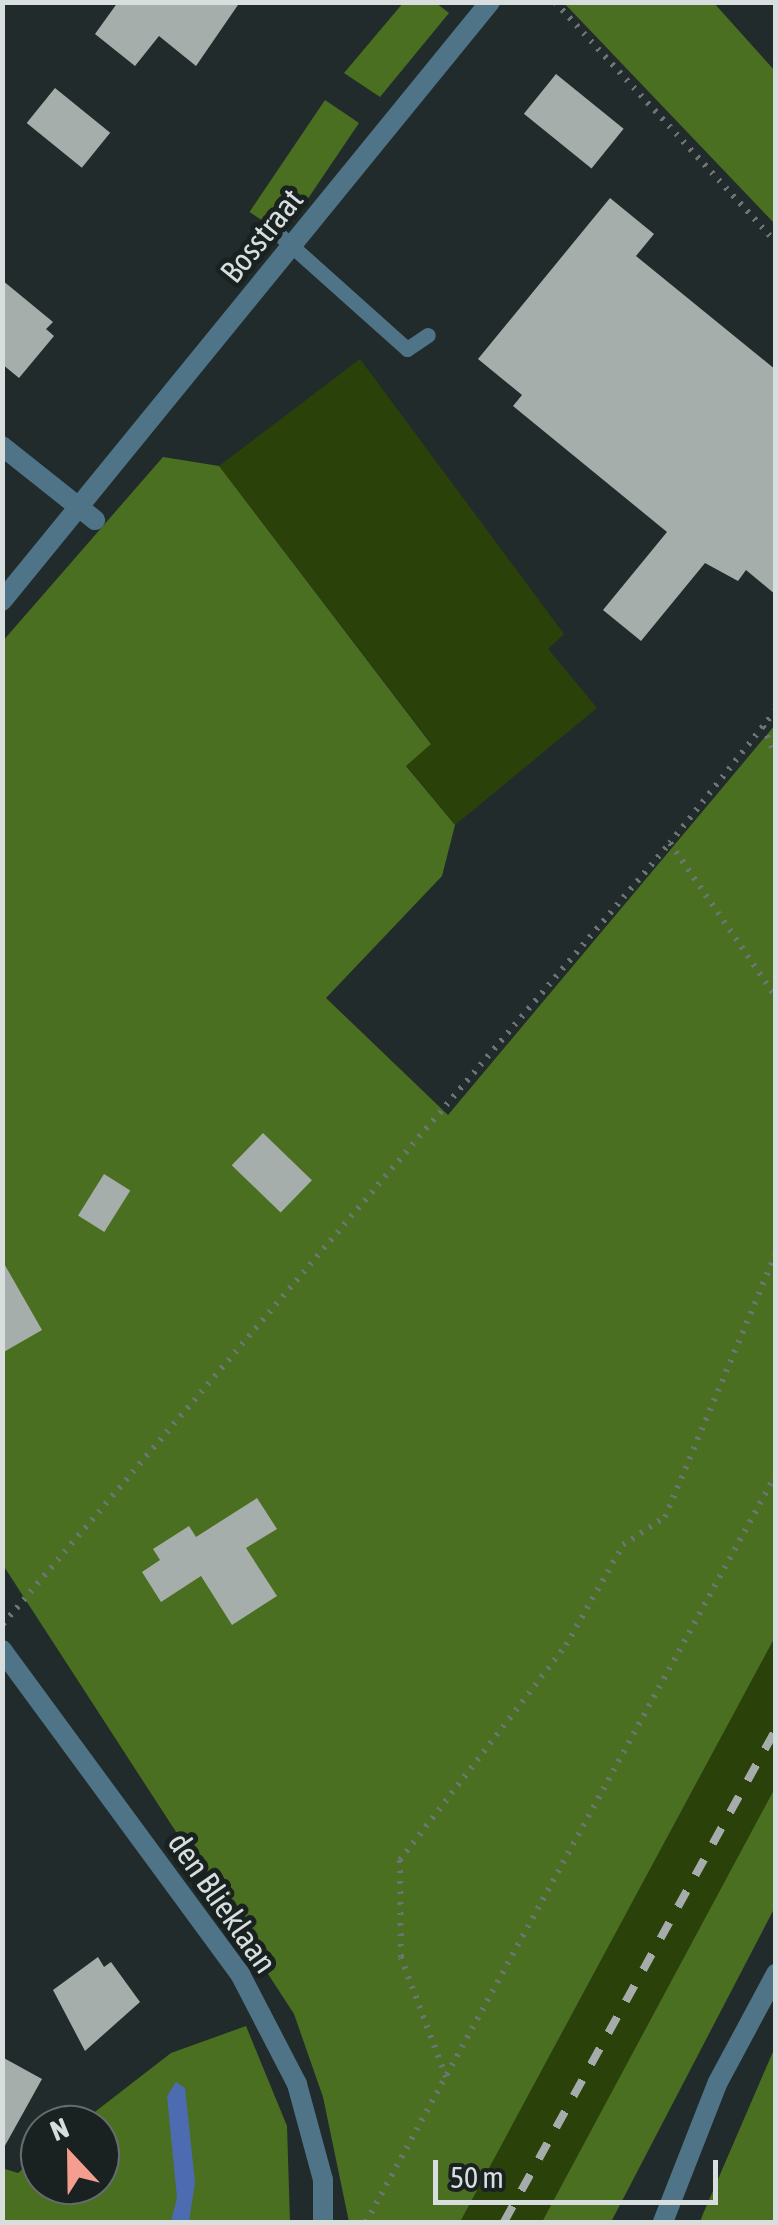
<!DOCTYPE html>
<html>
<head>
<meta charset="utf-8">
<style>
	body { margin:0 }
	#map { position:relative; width:778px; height:2225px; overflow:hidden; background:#222b2b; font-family:"Asap Condensed",sans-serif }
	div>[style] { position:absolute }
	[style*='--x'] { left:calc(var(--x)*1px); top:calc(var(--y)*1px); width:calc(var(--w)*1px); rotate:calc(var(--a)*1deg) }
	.green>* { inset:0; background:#2a420a }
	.forest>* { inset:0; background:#4b6f20; transform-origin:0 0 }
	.water>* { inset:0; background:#4d6bb0 }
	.building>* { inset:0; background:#a5aeaa; transform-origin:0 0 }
	.path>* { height:6px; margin-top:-3px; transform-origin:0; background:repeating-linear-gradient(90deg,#6c7474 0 2.5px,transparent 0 10.5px) }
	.service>* { height:15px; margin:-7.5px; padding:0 7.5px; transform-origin:7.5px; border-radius:7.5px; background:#4f7487 }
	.minor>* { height:20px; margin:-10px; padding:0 10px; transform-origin:10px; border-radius:10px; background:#4f7487 }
	.rail>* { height:8px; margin-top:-4px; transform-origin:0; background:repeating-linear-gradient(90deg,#a6acac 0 18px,transparent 0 36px) }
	span { translate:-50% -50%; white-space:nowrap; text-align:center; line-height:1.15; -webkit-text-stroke:10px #192121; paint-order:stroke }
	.street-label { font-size:32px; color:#d8ddde }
	.frame { position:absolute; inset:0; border:5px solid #d8ddde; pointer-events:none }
	.north { position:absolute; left:20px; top:2105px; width:100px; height:100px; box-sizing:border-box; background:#192121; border:2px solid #656c6d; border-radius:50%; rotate:338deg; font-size:28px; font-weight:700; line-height:40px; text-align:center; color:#d8ddde }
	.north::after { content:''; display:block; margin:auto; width:35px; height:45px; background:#f59d8e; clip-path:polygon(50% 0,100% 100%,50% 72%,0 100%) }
	.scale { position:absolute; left:433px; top:2160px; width:285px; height:45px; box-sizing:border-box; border:5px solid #d8ddde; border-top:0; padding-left:12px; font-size:30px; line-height:35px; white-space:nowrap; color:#d8ddde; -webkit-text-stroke:8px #192121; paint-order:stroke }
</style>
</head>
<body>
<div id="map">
	<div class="green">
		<i style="clip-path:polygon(360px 359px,564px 634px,548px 649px,597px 708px,455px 825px,406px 765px,431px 743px,219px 466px)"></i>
		<i style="clip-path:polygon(775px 1637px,775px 1788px,663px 2009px,542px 2222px,460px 2222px)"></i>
	</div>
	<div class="forest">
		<i style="clip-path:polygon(403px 3px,436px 3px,449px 13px,380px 97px,344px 73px)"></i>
		<i style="clip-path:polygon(564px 3px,714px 3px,775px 71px,775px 224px)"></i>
		<i style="left:325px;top:100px;width:41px;height:135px;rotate:34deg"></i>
		<i style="clip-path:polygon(163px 457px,219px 466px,431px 744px,406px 766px,455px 825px,442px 876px,326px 998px,448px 1115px,775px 725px,775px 1637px,460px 2222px,349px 2222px,323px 2097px,294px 2014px,3px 1565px,2px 642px)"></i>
		<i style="clip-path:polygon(775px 1788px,775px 1907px,611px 2222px,542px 2222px)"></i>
		<i style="clip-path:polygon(246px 2026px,287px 2126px,290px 2222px,3px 2222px,2px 2168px,18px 2173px,40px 2154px,40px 2185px,100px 2185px,100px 2125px,78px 2125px,171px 2053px)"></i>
		<i style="clip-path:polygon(775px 2047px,775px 2222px,700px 2222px,703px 2214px)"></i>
	</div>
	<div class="water">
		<i style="clip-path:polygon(176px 2082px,185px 2088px,195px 2182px,189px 2222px,171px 2222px,177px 2198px,167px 2096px)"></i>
	</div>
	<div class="building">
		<i style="clip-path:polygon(118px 2px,240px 2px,196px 66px,159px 36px,135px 66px,95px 34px)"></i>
		<i style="left:556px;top:74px;width:87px;height:51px;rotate:39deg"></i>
		<i style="left:55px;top:88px;width:71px;height:45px;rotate:39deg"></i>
		<i style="clip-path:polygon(610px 198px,654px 234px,636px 256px,776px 370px,776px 595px,746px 570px,738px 581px,705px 563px,641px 641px,603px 610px,667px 532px,513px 406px,522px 395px,478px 359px)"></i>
		<i style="clip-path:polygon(2px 280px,53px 322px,46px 329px,54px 336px,19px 378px,2px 364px)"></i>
		<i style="left:263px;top:1133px;width:68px;height:45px;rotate:44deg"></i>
		<i style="left:104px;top:1174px;width:31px;height:49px;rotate:32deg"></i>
		<i style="clip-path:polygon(2px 1260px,42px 1330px,2px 1353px)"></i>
		<i style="clip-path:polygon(257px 1498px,277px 1529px,246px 1548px,277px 1596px,232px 1625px,201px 1576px,161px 1602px,142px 1572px,160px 1560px,153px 1549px,189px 1526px,196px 1537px)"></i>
		<i style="clip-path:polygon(98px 1957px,104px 1967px,111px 1962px,140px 2002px,85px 2051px,53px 1990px)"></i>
		<i style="clip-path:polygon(2px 2057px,42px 2079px,2px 2151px)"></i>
	</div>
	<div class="path">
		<i style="--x:555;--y:2;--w:326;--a:47.4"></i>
		<i style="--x:776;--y:710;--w:170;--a:128.6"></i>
		<i style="--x:670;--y:843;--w:187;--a:55.5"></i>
		<i style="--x:763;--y:726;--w:33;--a:67"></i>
		<i style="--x:3;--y:1624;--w:1027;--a:-49.5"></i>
		<i style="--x:446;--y:2077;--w:128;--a:-110.6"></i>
		<i style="--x:401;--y:1957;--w:97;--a:-90.6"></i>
		<i style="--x:400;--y:1860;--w:272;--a:-52.3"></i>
		<i style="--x:566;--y:1645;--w:115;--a:-60.3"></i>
		<i style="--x:623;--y:1545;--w:50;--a:-33.7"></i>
		<i style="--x:665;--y:1517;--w:286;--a:-67.2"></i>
		<i style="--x:366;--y:2222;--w:853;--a:-61.27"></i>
	</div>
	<div class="service">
		<i style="--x:275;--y:231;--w:177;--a:41.8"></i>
		<i style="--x:407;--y:349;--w:25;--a:-34"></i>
	</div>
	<div class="minor">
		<i style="--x:2;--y:446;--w:119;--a:38.5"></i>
		<i style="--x:2;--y:601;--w:773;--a:-50.83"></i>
		<i style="--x:2;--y:1650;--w:402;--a:53.7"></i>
		<i style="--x:240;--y:1974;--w:124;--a:62.6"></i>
		<i style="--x:297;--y:2084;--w:99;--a:74.8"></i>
		<i style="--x:323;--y:2180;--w:42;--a:90"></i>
		<i style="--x:663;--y:2222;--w:150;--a:-68.6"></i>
		<i style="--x:718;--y:2082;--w:123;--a:-61.8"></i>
	</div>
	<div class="rail">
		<i style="--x:504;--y:2222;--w:563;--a:-61.11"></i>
	</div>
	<div class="street-label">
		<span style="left:262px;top:236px;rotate:-51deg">Bosstraat</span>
		<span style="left:222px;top:1903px;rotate:55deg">den Blieklaan</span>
	</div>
	<div class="frame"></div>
	<div class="north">N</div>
	<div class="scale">50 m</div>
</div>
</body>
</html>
